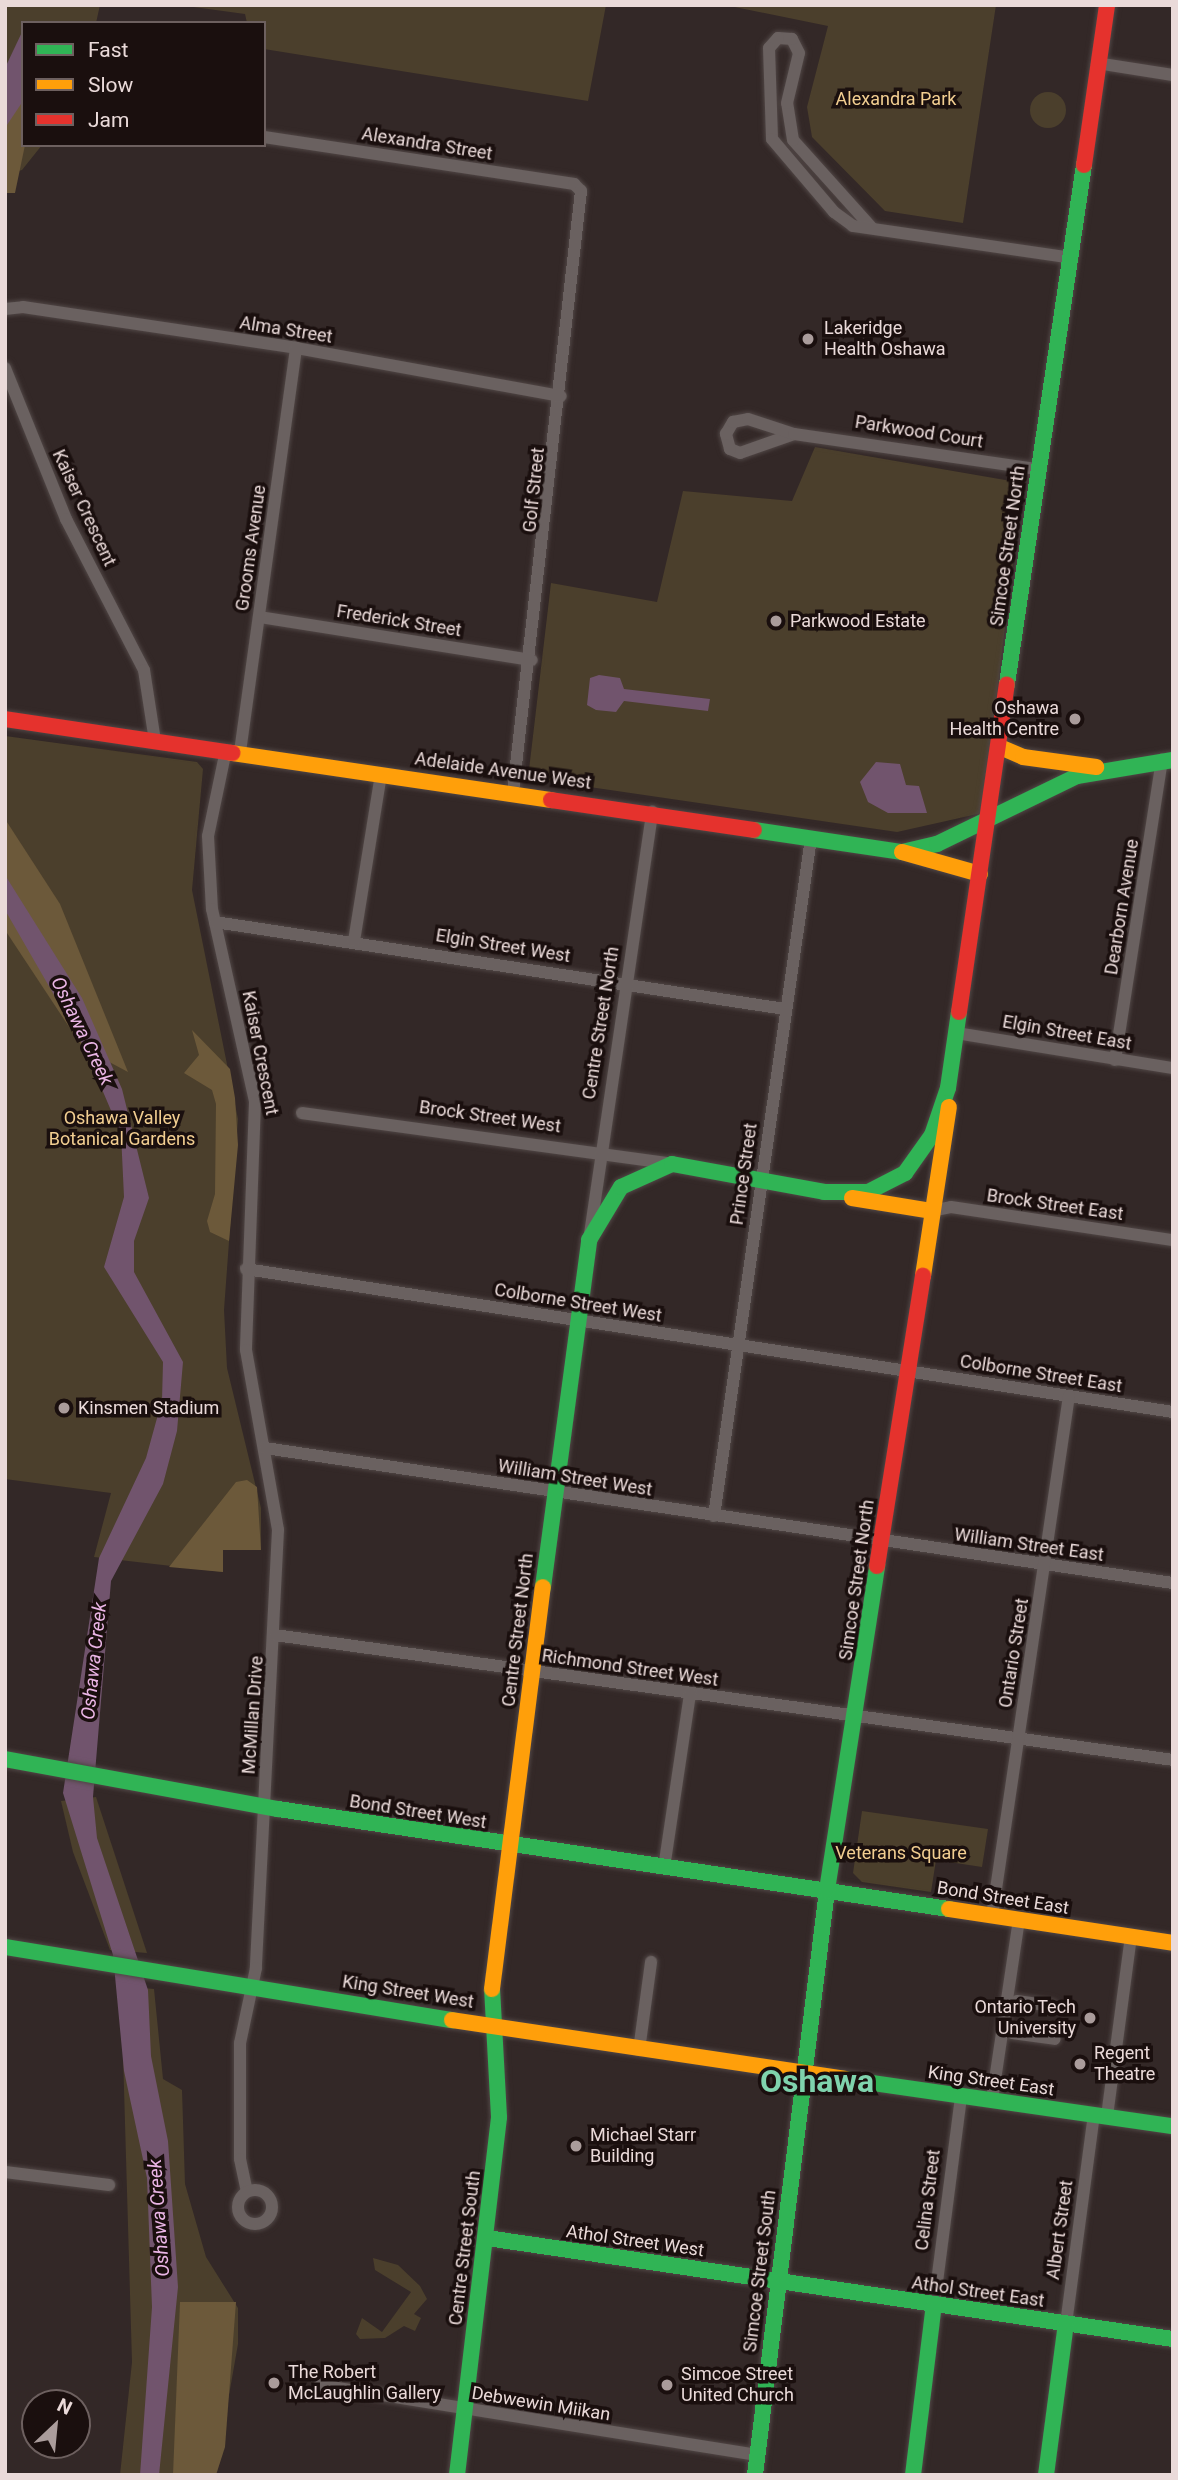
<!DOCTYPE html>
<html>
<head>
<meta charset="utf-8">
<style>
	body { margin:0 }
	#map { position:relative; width:1178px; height:2480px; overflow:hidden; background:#332827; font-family:Roboto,sans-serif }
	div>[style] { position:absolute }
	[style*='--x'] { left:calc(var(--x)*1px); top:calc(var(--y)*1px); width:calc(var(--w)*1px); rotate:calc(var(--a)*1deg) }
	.green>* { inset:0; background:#4b3f2c }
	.round { border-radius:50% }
	.forest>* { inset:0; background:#6c593a }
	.water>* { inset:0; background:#71546d }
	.roads { filter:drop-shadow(0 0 2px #504645) drop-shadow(0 0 2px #504645) }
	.street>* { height:12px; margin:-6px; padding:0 6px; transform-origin:6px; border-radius:6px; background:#6a6160 }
	.street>.ring { margin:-6px; padding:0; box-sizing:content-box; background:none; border:12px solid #6a6160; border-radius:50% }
	.fast>* { height:16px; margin:-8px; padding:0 8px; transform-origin:8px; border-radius:8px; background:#30b455 }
	.slow>* { height:16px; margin:-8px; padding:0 8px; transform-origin:8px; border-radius:8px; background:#ff9f0a }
	.jam>* { height:16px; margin:-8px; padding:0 8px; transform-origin:8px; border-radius:8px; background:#e5322d }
	.dots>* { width:19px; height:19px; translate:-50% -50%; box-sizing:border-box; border:4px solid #1a0f0e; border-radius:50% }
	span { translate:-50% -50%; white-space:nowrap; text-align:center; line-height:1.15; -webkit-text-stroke:7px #1a0f0e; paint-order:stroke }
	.park-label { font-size:18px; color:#f2ce91 }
	.street-label { font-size:18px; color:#eadad9 }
	.poi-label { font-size:18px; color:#eadad9 }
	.left { translate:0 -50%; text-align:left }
	.right { translate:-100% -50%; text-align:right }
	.water-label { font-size:19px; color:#eab5e5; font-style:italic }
	.town-label { font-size:32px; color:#7fd3ad; font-weight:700 }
	.frame { position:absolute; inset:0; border:7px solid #eadad9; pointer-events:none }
	.legend { position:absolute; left:21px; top:21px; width:245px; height:126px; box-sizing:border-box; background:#1a0f0e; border:2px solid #6d605f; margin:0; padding:9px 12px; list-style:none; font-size:21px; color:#eadad9 }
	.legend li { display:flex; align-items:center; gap:14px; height:35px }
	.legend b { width:35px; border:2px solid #6d605f }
	.north { position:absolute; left:21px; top:2389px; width:70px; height:70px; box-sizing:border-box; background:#1a0f0e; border:2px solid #6d605f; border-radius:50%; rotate:26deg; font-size:19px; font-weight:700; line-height:28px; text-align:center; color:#eadad9 }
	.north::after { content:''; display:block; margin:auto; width:24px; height:32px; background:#aa9c9b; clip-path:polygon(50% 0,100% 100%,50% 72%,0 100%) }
</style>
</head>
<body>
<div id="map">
	<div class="green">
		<i style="clip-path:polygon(5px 5px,100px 5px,96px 23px,23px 23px,23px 145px,42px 145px,22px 170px,5px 175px)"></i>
		<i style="clip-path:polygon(179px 5px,606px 5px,588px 101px,264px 49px,264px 23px,247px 23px,245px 14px)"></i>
		<i style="clip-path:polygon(725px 5px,996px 5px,963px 223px,885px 211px,812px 137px,807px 107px,828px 26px)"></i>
		<i class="round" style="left:1030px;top:92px;width:36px;height:36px"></i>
		<i style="clip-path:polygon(815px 447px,1023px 483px,982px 813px,897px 832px,528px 778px,551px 583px,657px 602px,683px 491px,792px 501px)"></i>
		<i style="clip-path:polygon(5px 736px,197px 762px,203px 769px,192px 890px,238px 1119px,224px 1310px,227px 1368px,261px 1508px,261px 1550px,223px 1550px,223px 1572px,94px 1557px,111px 1493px,5px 1479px)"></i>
		<i style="clip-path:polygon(96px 1797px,147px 1953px,110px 1950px,73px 1852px,61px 1801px)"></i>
		<i style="clip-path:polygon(862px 1811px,988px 1829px,982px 1867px,936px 1860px,931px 1892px,862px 1882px,853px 1873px)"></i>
		<i style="clip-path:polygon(121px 1986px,154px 1989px,163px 2079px,182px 2090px,185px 2184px,206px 2257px,238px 2308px,238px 2344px,215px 2475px,120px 2475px,132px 2362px)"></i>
		<i style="clip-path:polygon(373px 2258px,398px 2265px,420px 2286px,427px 2299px,414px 2314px,421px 2318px,415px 2331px,404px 2326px,385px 2338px,360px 2339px,356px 2334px,362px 2318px,382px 2332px,411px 2292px,375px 2270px)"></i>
	</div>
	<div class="forest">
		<i style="clip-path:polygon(23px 77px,25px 145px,15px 193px,5px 193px,5px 100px)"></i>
		<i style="clip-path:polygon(5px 819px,60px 904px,128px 1072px,83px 1048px,5px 930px)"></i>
		<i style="clip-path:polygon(192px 1030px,230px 1069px,235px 1098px,238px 1145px,229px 1241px,210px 1232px,207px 1221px,215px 1194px,216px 1104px,212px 1090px,184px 1073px,199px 1055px)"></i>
		<i style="clip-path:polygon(247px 1480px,257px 1487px,261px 1550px,223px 1550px,223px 1572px,169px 1567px,236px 1482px)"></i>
		<i style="clip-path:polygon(180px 2302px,236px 2302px,225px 2447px,216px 2475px,173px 2475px)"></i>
	</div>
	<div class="water">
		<i style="clip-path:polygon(23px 30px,23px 101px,5px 128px,5px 68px)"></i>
		<i style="clip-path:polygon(599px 675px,620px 678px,624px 689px,710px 699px,708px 711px,624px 701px,616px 712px,596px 710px,587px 705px,590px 678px)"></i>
		<i style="clip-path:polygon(876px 762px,900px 764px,906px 785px,919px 786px,927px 813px,888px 813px,868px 802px,860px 782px)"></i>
		<i style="clip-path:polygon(5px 875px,82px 998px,122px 1089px,149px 1198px,134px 1241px,134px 1272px,183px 1362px,177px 1431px,163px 1484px,111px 1581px,93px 1797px,97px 1838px,148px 1990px,151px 2056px,168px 2141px,178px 2287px,159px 2475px,140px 2475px,152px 2307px,147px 2178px,124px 2071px,113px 1955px,63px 1793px,99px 1558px,146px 1458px,162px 1400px,163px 1362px,104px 1267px,124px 1197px,121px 1134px,84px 1047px,5px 910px)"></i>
	</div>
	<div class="roads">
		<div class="street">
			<i style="--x:1097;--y:63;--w:77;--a:9"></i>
			<i style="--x:264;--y:137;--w:314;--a:8.6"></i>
			<i style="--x:574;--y:184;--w:10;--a:45"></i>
			<i style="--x:581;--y:191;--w:605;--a:96.46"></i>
			<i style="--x:872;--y:228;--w:118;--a:-131.9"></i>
			<i style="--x:793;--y:140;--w:37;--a:-99"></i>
			<i style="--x:787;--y:103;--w:51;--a:-76.5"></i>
			<i style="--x:799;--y:53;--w:16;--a:-117"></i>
			<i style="--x:792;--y:39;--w:14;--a:-176"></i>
			<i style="--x:778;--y:38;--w:13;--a:132"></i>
			<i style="--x:769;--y:48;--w:91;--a:88.1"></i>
			<i style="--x:772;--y:139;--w:96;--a:49.7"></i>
			<i style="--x:834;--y:212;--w:24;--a:36"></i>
			<i style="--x:853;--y:226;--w:215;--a:8.3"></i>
			<i style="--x:5;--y:309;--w:18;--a:-6"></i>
			<i style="--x:23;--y:307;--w:276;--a:8.5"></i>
			<i style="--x:296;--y:348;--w:269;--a:10.3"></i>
			<i style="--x:5;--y:368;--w:163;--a:68"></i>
			<i style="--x:66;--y:519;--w:170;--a:62.7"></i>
			<i style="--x:144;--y:670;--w:72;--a:81.2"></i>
			<i style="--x:794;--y:434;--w:57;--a:160.6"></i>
			<i style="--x:740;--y:453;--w:11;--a:-158"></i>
			<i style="--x:730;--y:449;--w:16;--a:-105"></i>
			<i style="--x:726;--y:434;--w:14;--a:-60"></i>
			<i style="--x:733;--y:422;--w:15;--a:-11"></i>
			<i style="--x:748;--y:419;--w:48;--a:18.1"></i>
			<i style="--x:794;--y:434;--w:246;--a:8.2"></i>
			<i style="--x:260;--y:617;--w:275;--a:9"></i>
			<i style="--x:226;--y:750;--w:88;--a:101.8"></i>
			<i style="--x:208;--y:836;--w:73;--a:86.9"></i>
			<i style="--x:212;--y:909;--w:198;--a:77.4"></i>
			<i style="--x:255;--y:1102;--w:248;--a:92.1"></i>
			<i style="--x:246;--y:1350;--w:183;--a:79.9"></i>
			<i style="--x:278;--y:1530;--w:439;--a:92.9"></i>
			<i style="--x:256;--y:1968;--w:77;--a:102"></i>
			<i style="--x:240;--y:2043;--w:116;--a:90"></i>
			<i style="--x:240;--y:2159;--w:33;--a:78"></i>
			<i style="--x:240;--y:752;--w:408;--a:-82.1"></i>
			<i style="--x:215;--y:922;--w:577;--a:8.68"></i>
			<i style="--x:354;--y:941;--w:169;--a:-80.8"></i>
			<i style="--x:956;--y:1033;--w:220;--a:9.2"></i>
			<i style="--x:1115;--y:1060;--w:304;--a:-81.1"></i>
			<i style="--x:302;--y:1113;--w:373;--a:7.8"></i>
			<i style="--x:931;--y:1211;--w:20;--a:-11"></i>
			<i style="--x:951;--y:1207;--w:224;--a:8.5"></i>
			<i style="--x:590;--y:1234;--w:427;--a:-81.6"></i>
			<i style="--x:246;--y:1269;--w:938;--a:8.77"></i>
			<i style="--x:265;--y:1448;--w:918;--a:8.46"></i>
			<i style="--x:714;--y:1516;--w:685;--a:-81.86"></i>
			<i style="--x:275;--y:1635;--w:907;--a:7.92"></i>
			<i style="--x:664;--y:1868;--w:177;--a:-81.5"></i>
			<i style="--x:992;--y:1916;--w:526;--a:-81.58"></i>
			<i style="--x:1017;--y:2001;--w:35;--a:8"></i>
			<i style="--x:1012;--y:2033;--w:43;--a:7.9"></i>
			<i style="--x:639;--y:2050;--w:89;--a:-82.2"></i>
			<i style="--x:992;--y:2100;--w:182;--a:-81.5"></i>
			<i style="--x:1107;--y:2116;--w:182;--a:-82.4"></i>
			<i style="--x:5;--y:2172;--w:105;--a:7.1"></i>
			<i class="ring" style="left:238px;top:2190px;width:22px;height:22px"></i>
			<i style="--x:934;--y:2305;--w:211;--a:-82.6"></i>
			<i style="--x:1066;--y:2324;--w:211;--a:-82.4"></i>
			<i style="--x:320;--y:2385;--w:443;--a:9.1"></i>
		</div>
		<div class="fast">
			<i style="--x:1007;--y:684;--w:525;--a:-81.56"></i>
			<i style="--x:754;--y:830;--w:150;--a:8.5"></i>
			<i style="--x:902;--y:852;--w:36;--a:-13"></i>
			<i style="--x:937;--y:844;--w:156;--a:-25.9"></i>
			<i style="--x:1077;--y:776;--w:97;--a:-9.5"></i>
			<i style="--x:543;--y:1587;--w:350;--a:-82.4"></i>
			<i style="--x:589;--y:1240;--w:62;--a:-58.9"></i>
			<i style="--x:621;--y:1187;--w:56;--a:-24.3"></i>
			<i style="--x:672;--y:1164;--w:155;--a:10.4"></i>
			<i style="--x:824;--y:1192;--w:44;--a:0"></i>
			<i style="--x:868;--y:1192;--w:42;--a:-27.2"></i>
			<i style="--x:905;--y:1173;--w:47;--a:-54.6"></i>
			<i style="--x:932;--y:1135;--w:50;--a:-71.2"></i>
			<i style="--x:948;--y:1088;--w:77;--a:-81.8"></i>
			<i style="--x:5;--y:1759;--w:278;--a:10.4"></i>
			<i style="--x:278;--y:1809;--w:678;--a:8.48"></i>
			<i style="--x:5;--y:1947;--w:453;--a:9.3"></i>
			<i style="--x:845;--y:2079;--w:331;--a:8.2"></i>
			<i style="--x:487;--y:2238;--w:693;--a:8.38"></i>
			<i style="--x:457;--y:2475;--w:360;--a:-83.3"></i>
			<i style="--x:499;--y:2117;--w:128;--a:-93.1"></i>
			<i style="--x:755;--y:2475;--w:589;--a:-82.98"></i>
			<i style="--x:827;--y:1890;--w:328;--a:-81.2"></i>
			<i style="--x:913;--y:2475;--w:171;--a:-83"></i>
			<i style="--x:1046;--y:2475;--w:152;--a:-82.5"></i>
		</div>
		<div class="slow">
			<i style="--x:1000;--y:747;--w:25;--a:23"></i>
			<i style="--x:1023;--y:757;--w:74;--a:7.8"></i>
			<i style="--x:232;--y:753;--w:322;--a:8.4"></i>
			<i style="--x:902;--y:852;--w:81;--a:15.8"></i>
			<i style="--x:852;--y:1198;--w:80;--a:9.3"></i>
			<i style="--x:923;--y:1276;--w:171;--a:-81.3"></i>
			<i style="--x:949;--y:1909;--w:227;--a:8.6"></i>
			<i style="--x:492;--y:1989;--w:405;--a:-82.8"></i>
			<i style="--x:452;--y:2020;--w:397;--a:8.5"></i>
		</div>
		<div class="jam">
			<i style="--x:1084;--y:165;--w:162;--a:-81.8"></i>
			<i style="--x:5;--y:719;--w:230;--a:8.5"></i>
			<i style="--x:551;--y:800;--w:205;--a:8.4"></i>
			<i style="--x:959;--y:1012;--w:331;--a:-81.7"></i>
			<i style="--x:877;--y:1566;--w:294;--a:-81"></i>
		</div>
	</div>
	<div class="dots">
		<i style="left:808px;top:339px;background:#aa9c9b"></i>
		<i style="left:776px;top:621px;background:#aa9c9b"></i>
		<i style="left:1075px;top:719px;background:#aa9c9b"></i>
		<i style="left:64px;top:1408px;background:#aa9c9b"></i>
		<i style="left:1090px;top:2018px;background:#aa9c9b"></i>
		<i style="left:1080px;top:2064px;background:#aa9c9b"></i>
		<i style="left:576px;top:2146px;background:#aa9c9b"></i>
		<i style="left:274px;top:2383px;background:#aa9c9b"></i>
		<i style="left:667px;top:2385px;background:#aa9c9b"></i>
	</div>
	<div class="park-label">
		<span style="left:896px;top:99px">Alexandra Park</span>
		<span style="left:122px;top:1129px">Oshawa Valley<br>Botanical Gardens</span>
		<span style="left:901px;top:1853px">Veterans Square</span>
	</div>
	<div class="street-label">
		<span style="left:427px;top:144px;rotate:9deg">Alexandra Street</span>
		<span style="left:286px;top:330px;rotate:9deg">Alma Street</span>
		<span style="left:919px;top:432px;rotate:9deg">Parkwood Court</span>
		<span style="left:534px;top:490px;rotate:-84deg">Golf Street</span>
		<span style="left:84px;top:508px;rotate:65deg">Kaiser Crescent</span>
		<span style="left:1008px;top:546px;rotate:-82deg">Simcoe Street North</span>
		<span style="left:251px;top:548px;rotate:-82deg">Grooms Avenue</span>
		<span style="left:399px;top:621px;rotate:9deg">Frederick Street</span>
		<span style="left:503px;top:771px;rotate:8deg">Adelaide Avenue West</span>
		<span style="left:1122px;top:907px;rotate:-81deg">Dearborn Avenue</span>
		<span style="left:503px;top:946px;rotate:9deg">Elgin Street West</span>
		<span style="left:601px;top:1023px;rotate:-81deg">Centre Street North</span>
		<span style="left:1067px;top:1033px;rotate:10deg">Elgin Street East</span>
		<span style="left:260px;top:1053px;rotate:79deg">Kaiser Crescent</span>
		<span style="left:490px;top:1117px;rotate:8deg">Brock Street West</span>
		<span style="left:744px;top:1174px;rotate:-82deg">Prince Street</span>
		<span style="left:1055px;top:1205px;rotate:8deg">Brock Street East</span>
		<span style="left:578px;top:1303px;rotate:9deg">Colborne Street West</span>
		<span style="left:1041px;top:1374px;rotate:9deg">Colborne Street East</span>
		<span style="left:575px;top:1478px;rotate:9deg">William Street West</span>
		<span style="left:1029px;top:1545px;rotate:8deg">William Street East</span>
		<span style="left:857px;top:1580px;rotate:-82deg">Simcoe Street North</span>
		<span style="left:518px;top:1630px;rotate:-83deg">Centre Street North</span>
		<span style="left:1014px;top:1653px;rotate:-81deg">Ontario Street</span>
		<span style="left:630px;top:1668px;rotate:8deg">Richmond Street West</span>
		<span style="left:253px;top:1715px;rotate:-86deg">McMillan Drive</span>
		<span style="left:418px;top:1812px;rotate:9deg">Bond Street West</span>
		<span style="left:1003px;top:1898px;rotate:9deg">Bond Street East</span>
		<span style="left:408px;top:1992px;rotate:9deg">King Street West</span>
		<span style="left:991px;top:2081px;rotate:8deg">King Street East</span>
		<span style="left:928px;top:2200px;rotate:-83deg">Celina Street</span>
		<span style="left:1060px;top:2230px;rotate:-82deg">Albert Street</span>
		<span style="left:635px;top:2241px;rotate:8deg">Athol Street West</span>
		<span style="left:465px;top:2248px;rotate:-83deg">Centre Street South</span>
		<span style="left:760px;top:2271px;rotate:-83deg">Simcoe Street South</span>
		<span style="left:978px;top:2292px;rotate:8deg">Athol Street East</span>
		<span style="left:541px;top:2404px;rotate:9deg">Debwewin Miikan</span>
	</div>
	<div class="poi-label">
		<span class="left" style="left:824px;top:339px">Lakeridge<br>Health Oshawa</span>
		<span class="left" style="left:790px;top:621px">Parkwood Estate</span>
		<span class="right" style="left:1059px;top:719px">Oshawa<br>Health Centre</span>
		<span class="left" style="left:78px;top:1408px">Kinsmen Stadium</span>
		<span class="right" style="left:1076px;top:2018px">Ontario Tech<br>University</span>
		<span class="left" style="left:1094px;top:2064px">Regent<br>Theatre</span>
		<span class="left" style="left:590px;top:2146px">Michael Starr<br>Building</span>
		<span class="left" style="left:288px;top:2383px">The Robert<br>McLaughlin Gallery</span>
		<span class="left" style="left:681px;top:2385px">Simcoe Street<br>United Church</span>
	</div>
	<div class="water-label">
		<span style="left:82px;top:1031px;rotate:64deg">Oshawa Creek</span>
		<span style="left:94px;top:1661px;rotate:-84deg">Oshawa Creek</span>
		<span style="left:159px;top:2218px;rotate:-94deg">Oshawa Creek</span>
	</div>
	<div class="town-label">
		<span style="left:817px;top:2081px">Oshawa</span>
	</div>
	<div class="frame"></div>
	<ul class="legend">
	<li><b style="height:9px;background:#30b455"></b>Fast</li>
	<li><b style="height:9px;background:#ff9f0a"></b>Slow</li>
	<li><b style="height:9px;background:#e5322d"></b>Jam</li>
	</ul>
	<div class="north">N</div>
</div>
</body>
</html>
